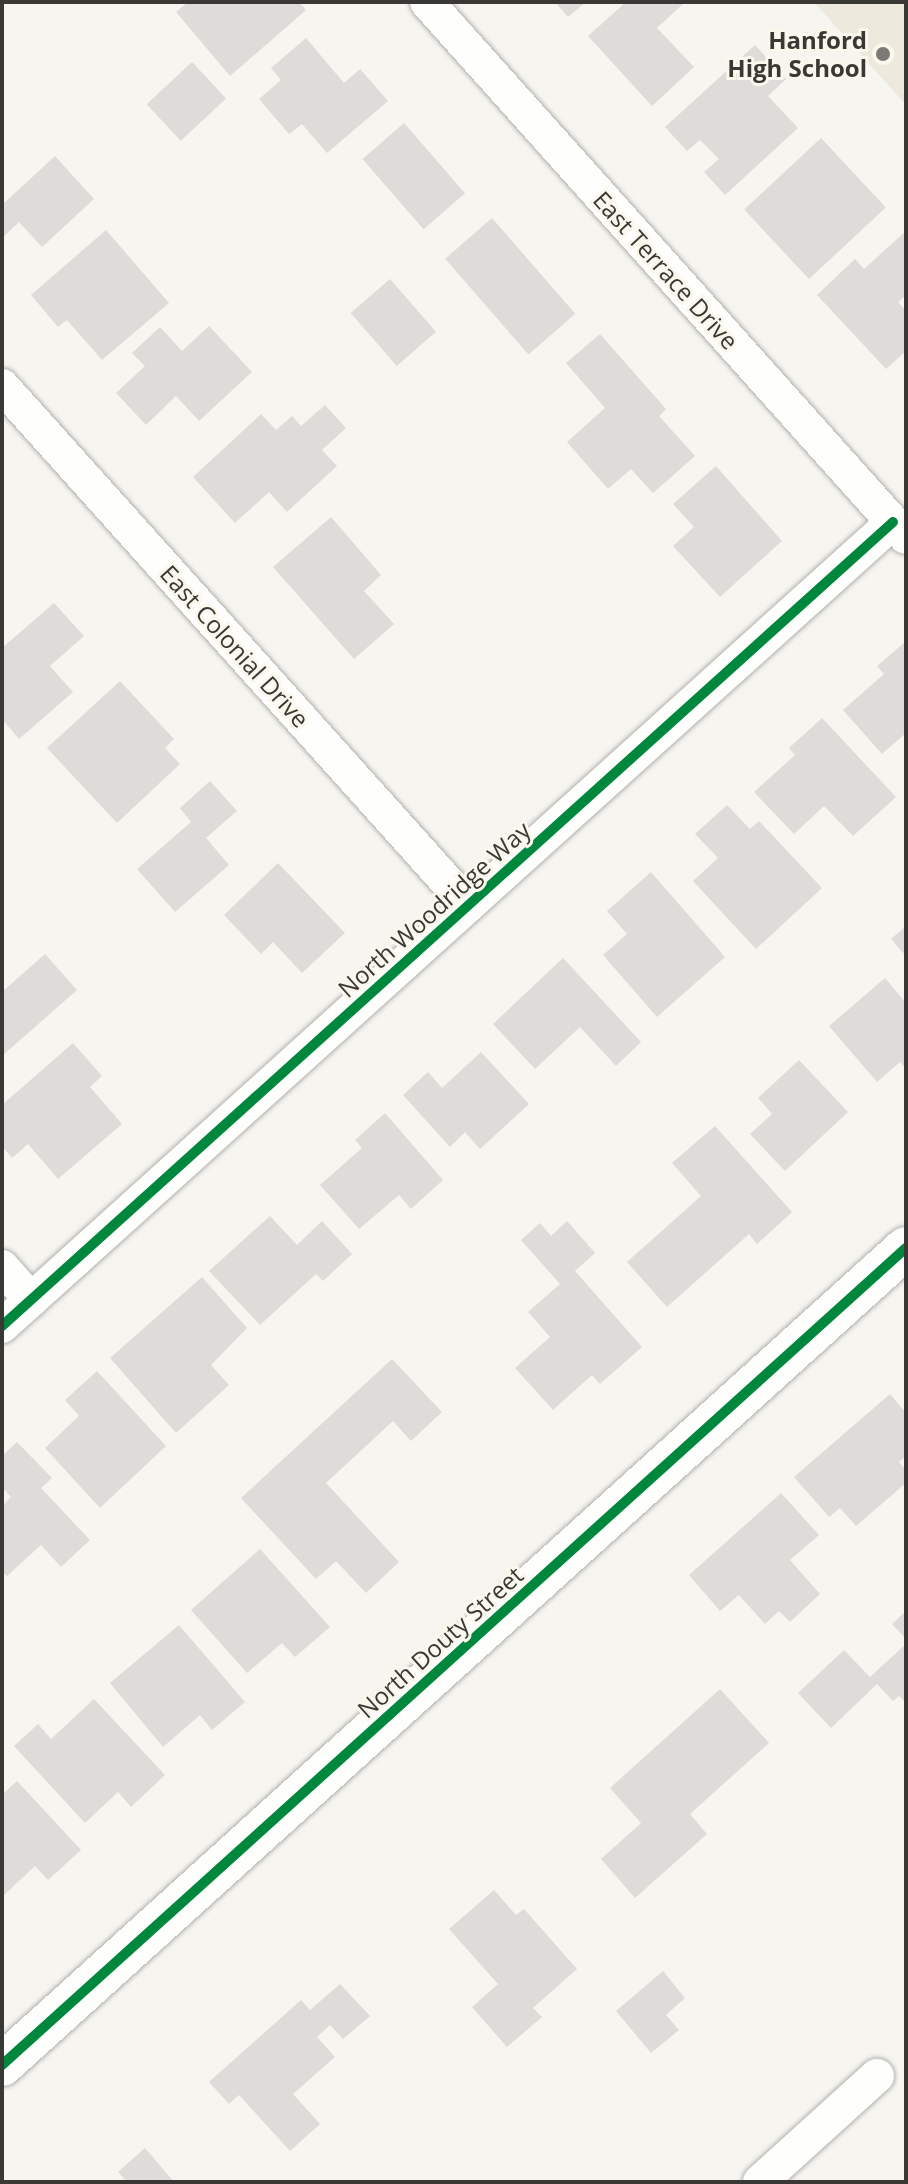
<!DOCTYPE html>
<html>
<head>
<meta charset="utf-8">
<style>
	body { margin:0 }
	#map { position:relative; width:908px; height:2184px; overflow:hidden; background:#f6f5f0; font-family:"Open Sans",sans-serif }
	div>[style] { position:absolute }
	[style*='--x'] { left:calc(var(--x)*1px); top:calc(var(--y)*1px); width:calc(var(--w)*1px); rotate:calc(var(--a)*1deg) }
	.built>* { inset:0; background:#ede9dd }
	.building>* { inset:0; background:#dedbd9; transform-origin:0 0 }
	.roads { filter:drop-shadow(0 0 2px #b2b1ac) drop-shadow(0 0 2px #b2b1ac) }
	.minor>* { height:34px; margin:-17px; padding:0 17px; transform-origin:17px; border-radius:17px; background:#fefefd }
	.tertiary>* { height:42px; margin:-21px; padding:0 21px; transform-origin:21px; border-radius:21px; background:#fefefd }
	.cycleway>* { height:10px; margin:-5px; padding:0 5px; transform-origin:5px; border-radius:5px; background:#00873e }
	.dots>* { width:22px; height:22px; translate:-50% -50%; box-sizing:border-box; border:4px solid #faf7ec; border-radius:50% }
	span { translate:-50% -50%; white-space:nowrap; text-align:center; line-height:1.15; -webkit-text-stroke:6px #faf7ec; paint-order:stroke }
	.poi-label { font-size:24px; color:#393834; font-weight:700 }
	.right { translate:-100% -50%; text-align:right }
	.street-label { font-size:24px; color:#393834 }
	.frame { position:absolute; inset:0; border:4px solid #393834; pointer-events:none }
</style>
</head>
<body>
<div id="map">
	<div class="built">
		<i style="clip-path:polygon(814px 2px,906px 2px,906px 105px)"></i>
	</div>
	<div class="building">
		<i style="clip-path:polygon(188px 2px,299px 2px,306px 10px,230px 76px,176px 12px)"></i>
		<i style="clip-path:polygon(555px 2px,586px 2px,568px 17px)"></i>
		<i style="clip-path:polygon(626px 2px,684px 3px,657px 28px,694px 67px,652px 106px,588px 36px)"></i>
		<i style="clip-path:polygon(306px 38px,344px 83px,360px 69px,388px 101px,327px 153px,302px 124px,289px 134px,259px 99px,281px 80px,271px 68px)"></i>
		<i style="clip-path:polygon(755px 45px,786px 79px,768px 96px,798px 128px,725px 195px,704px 172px,719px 159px,700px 140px,687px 151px,665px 127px)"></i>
		<i style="left:192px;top:62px;width:50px;height:62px;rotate:47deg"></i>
		<i style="left:404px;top:123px;width:93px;height:55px;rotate:49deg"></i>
		<i style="left:821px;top:138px;width:95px;height:105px;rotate:47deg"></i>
		<i style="clip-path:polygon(55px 156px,94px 199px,42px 247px,19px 222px,2px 238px,2px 205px)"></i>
		<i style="left:492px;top:218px;width:127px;height:62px;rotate:49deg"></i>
		<i style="clip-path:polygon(106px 230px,169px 303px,102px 360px,67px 320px,58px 327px,31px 295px)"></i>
		<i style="clip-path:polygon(906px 231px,906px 295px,898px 302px,906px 311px,906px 351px,886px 369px,817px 295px,855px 259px,864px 269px)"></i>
		<i style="left:390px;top:279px;width:70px;height:52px;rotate:49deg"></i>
		<i style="clip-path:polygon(209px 326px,252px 372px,199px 421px,176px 396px,146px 425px,116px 393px,145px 366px,132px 353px,160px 327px,182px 351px)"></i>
		<i style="clip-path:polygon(600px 334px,666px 409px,659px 416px,695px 456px,653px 493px,631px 469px,608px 489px,567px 442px,605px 408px,566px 363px)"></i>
		<i style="clip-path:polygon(325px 405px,346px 428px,322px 450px,337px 466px,287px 512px,269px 492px,235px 523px,193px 477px,261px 414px,276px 430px,292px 416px,301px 426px)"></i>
		<i style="clip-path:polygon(716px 466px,782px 541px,720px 597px,673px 546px,694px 527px,673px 504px)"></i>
		<i style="clip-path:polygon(331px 517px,381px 575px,364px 591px,394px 624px,354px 659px,273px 567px)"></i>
		<i style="clip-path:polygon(54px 603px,84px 636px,50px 666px,73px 692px,19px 739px,2px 719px,2px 648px)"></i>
		<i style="clip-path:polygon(906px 641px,906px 733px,882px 754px,843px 710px,884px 674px,877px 666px)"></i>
		<i style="clip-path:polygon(120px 681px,174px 739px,165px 748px,180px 764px,117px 823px,47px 748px)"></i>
		<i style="clip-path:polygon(822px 718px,896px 797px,853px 836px,824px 806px,794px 834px,754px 792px,795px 755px,789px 748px)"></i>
		<i style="clip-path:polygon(210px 781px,237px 811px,206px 838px,229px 865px,175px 912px,137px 869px,191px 822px,180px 808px)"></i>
		<i style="clip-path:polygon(727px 805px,750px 829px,759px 821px,822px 888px,756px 949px,693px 881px,718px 858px,695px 834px)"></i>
		<i style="clip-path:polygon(278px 863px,345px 933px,302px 973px,273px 942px,261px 954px,224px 915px)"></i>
		<i style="clip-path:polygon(651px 872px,725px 957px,657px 1017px,603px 955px,627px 934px,607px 911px)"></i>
		<i style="clip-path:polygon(906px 926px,906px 956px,891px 939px)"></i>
		<i style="clip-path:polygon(45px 954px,77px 990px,2px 1056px,2px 992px)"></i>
		<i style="clip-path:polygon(563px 958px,641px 1042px,616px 1066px,580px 1027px,535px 1069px,493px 1024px)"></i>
		<i style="clip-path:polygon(885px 978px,906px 1003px,906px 1069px,900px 1062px,877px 1082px,829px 1026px)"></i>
		<i style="clip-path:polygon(73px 1043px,102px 1076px,90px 1087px,122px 1124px,58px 1179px,28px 1144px,12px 1158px,2px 1146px,2px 1105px)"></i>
		<i style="clip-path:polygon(481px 1052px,529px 1104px,480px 1149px,465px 1132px,450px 1147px,403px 1095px,428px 1072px,442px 1088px)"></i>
		<i style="clip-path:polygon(799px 1060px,848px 1112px,785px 1171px,750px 1134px,772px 1114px,758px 1098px)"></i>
		<i style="clip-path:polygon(385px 1113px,443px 1180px,411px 1209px,399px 1195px,359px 1229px,320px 1185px,362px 1148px,355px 1140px)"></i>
		<i style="clip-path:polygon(715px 1126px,792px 1212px,757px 1244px,749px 1234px,667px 1307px,627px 1262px,701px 1196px,672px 1163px)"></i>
		<i style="clip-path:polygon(270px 1216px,297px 1245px,322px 1221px,352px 1254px,323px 1281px,316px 1274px,260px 1325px,209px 1271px)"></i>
		<i style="clip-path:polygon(567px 1221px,595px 1253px,575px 1271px,642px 1347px,600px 1384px,592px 1375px,553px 1410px,515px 1368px,550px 1337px,528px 1312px,560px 1284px,521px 1240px,540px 1223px,551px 1236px)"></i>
		<i style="clip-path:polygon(202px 1277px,247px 1328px,211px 1365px,229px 1385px,176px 1433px,110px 1358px)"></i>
		<i style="clip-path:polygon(392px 1359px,442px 1412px,411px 1441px,393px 1421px,326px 1483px,399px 1562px,366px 1593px,336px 1561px,316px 1579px,241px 1498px)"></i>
		<i style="clip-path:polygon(97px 1371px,166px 1446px,100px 1508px,45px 1448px,79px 1416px,65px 1400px)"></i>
		<i style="clip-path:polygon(890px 1394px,906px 1413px,906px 1456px,899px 1462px,906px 1470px,906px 1483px,856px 1526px,840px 1508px,829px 1517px,794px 1477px)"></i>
		<i style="clip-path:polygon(17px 1442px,52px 1478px,41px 1488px,90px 1540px,61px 1567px,41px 1545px,7px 1576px,2px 1571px,2px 1506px,11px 1497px,2px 1487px,2px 1456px)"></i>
		<i style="clip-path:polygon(781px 1493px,819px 1535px,790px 1560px,820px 1594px,790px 1622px,779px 1611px,765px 1624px,739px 1595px,720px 1611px,689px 1575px)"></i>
		<i style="clip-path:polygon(260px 1549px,330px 1627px,295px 1657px,282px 1643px,247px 1673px,191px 1610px)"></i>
		<i style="clip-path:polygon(906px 1611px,906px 1639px,892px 1624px)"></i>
		<i style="clip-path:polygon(179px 1625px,245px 1702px,212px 1730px,200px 1715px,163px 1747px,110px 1683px)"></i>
		<i style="clip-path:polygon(906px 1644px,906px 1703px,899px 1696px,893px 1701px,877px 1684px,831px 1728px,798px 1693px,844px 1650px,870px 1677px)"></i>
		<i style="clip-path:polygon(720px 1689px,769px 1743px,690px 1814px,707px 1834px,635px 1898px,601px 1859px,641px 1823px,610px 1788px)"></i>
		<i style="clip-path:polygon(94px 1699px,165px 1775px,131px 1807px,118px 1792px,85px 1823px,14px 1746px,38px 1724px,51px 1739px)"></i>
		<i style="clip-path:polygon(17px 1781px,81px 1850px,48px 1880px,35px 1866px,2px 1897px,2px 1795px)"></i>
		<i style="clip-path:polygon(494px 1890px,516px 1915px,524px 1909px,577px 1969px,533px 2008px,542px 2017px,507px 2047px,472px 2007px,498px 1984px,449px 1929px)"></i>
		<i style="clip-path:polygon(663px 1971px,685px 1998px,666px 2015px,679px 2030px,651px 2053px,616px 2011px)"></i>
		<i style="clip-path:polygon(340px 1984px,370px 2016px,343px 2039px,330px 2025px,317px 2037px,335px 2057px,293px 2094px,320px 2124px,290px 2151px,239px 2095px,229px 2104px,209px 2082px,301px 2000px,310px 2010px)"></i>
		<i style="clip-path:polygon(145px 2148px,174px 2182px,127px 2182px,118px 2172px)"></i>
	</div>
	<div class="roads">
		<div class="minor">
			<i style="--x:427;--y:2;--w:718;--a:48.16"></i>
			<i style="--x:2;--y:386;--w:698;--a:48.08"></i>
			<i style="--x:2;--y:1267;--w:44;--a:48.7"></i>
			<i style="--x:2;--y:1326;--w:1200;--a:-42.06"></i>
			<i style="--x:760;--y:2182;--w:158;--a:-42.2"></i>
		</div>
		<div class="tertiary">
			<i style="--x:2;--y:2065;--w:1218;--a:-42.11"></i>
		</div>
	</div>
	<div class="cycleway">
		<i style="--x:2;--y:1326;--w:1200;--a:-42.06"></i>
		<i style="--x:2;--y:2065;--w:1218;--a:-42.11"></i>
	</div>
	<div class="dots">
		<i style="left:883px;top:54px;background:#7b7a76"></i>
	</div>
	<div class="poi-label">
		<span class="right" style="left:867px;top:54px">Hanford<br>High School</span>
	</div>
	<div class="street-label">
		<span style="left:666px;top:270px;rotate:48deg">East Terrace Drive</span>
		<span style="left:235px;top:646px;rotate:48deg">East Colonial Drive</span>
		<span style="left:434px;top:909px;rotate:-42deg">North Woodridge Way</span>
		<span style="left:440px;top:1642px;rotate:-42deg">North Douty Street</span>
	</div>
	<div class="frame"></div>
</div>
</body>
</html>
